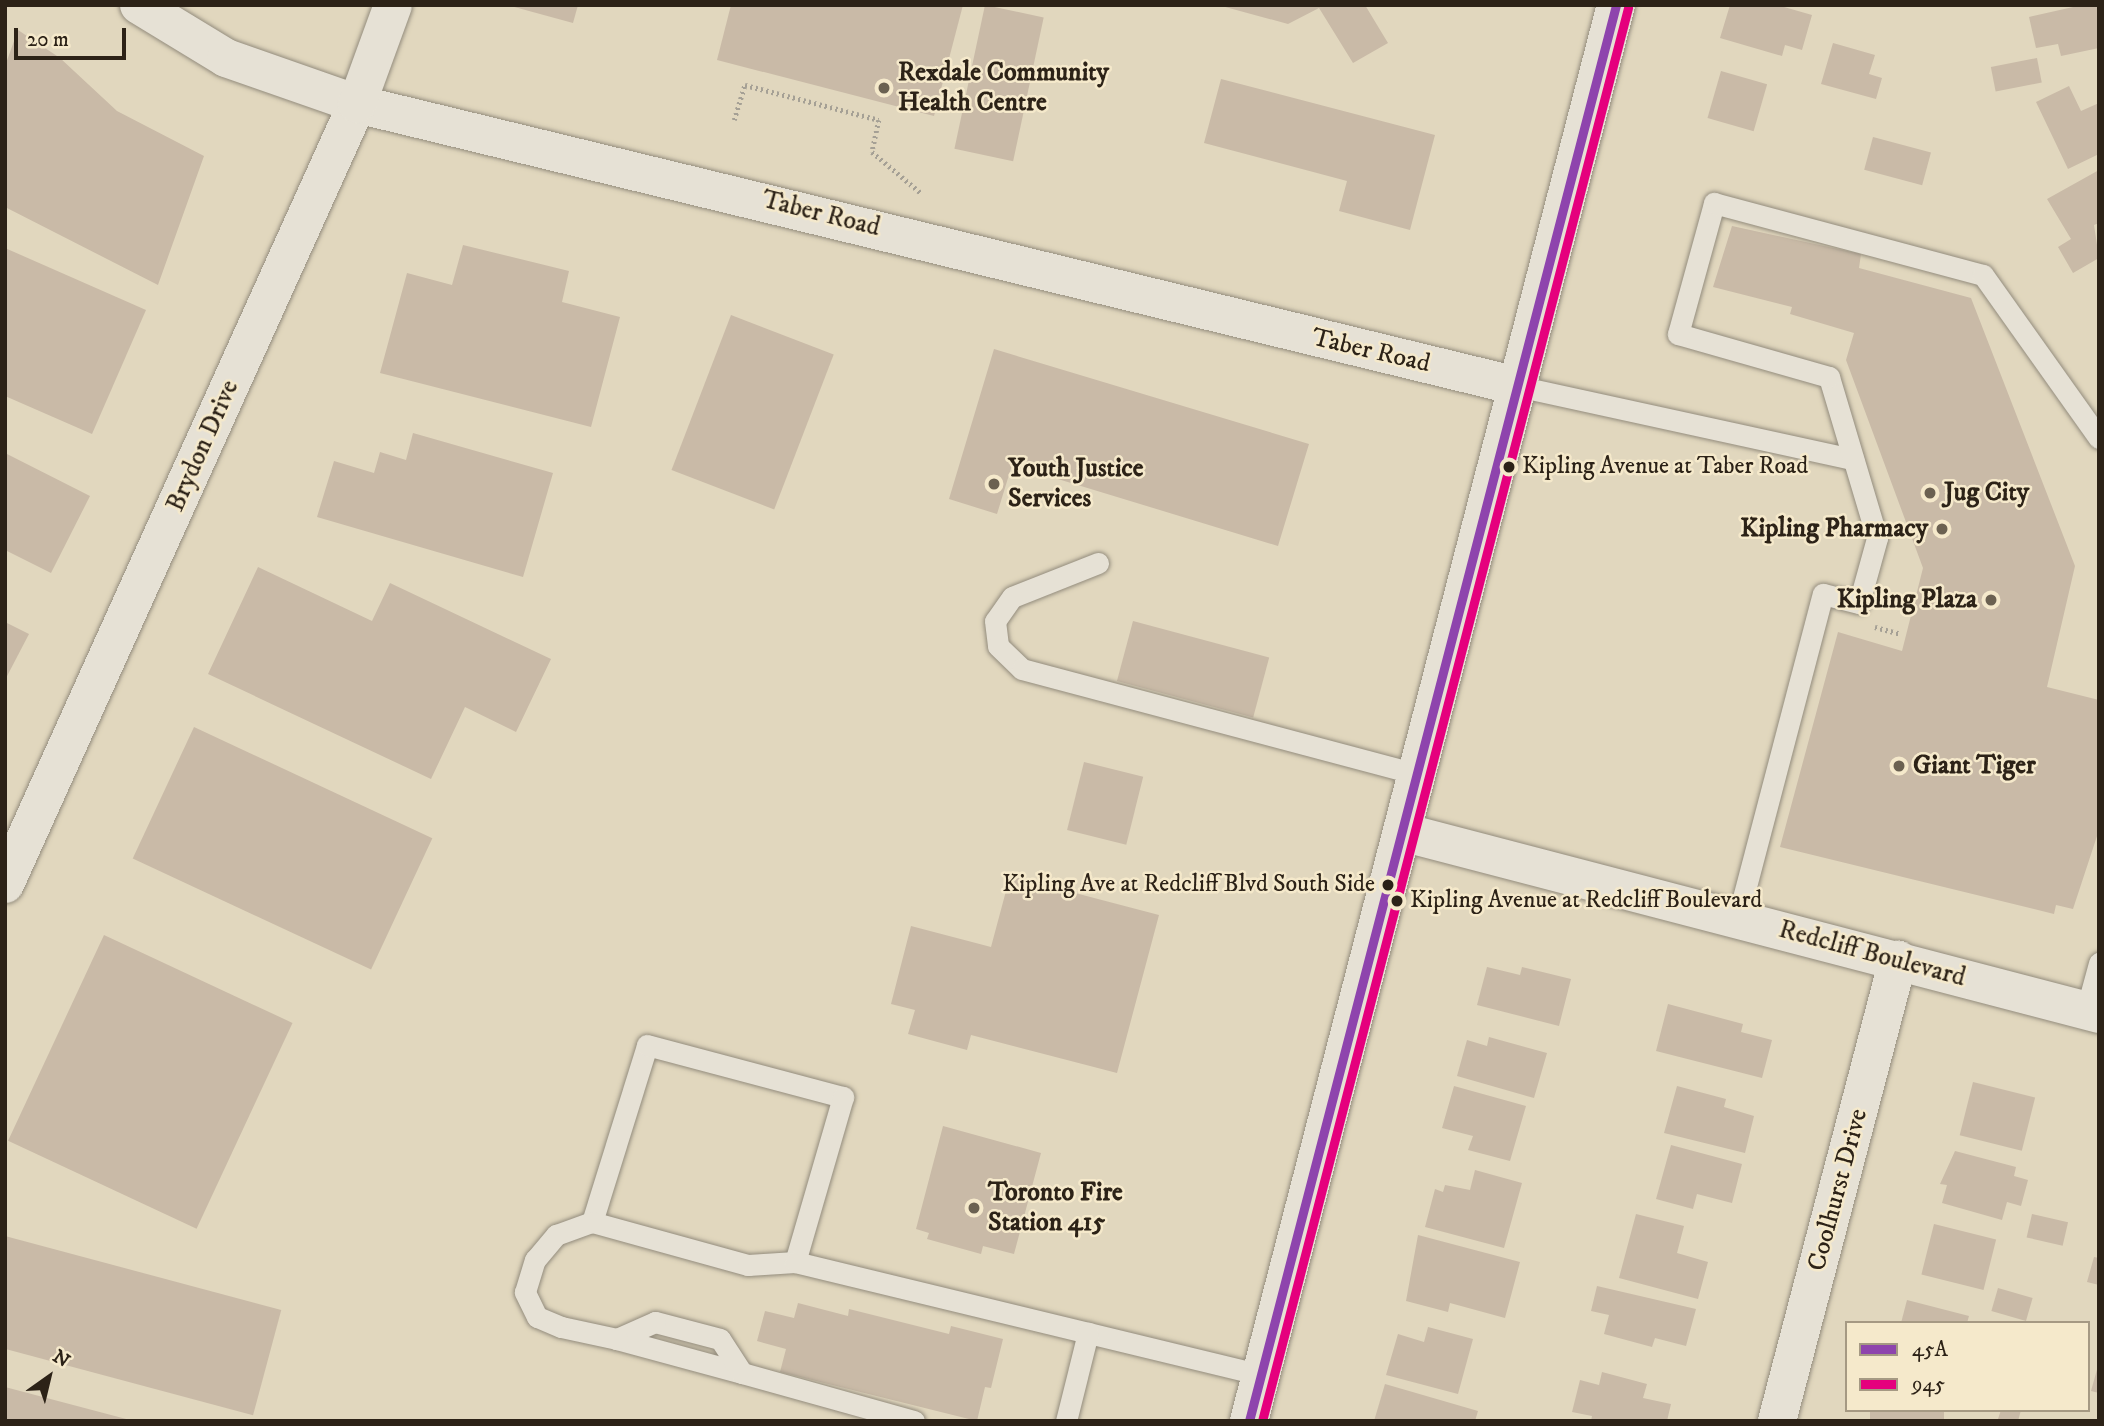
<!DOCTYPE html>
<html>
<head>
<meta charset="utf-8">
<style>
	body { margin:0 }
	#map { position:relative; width:2104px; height:1426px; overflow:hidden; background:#e1d7be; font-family:"IM FELL DW Pica",serif }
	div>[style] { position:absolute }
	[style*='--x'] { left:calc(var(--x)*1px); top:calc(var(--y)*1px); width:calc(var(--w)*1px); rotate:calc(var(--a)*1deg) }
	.building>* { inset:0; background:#c9baa7; transform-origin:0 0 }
	.path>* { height:4.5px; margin-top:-2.25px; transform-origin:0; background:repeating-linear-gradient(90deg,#a5a095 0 2px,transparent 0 5.5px) }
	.roads { filter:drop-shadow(0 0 2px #938c7d) drop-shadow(0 0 2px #938c7d) }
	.lane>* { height:21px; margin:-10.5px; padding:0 10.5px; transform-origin:10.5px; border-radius:10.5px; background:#e6e1d5 }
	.street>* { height:38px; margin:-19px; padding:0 19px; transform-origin:19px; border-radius:19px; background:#e6e1d5 }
	.secondary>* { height:38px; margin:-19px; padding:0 19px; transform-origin:19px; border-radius:19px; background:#e6e1d5 }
	.bus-1>* { height:9px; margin:-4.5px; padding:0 4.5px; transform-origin:4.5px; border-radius:4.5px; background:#8e44ad }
	.bus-2>* { height:9px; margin:-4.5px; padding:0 4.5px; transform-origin:4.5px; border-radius:4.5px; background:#e5007d }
	.dots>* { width:19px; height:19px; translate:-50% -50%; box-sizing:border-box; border:4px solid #f5e9cb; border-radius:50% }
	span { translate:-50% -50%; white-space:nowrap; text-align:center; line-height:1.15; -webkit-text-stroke:5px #f5e9cb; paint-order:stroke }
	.bus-label { font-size:24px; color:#2c2217 }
	.left { translate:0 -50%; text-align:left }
	.right { translate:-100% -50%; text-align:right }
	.poi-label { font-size:26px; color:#2c2217; font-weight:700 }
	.street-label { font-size:26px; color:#2c2217 }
	.frame { position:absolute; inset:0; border:7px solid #2c2217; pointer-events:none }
	.legend { position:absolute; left:1845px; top:1321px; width:245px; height:91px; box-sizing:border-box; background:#f5e9cb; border:2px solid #a59983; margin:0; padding:9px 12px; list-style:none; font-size:21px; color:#2c2217 }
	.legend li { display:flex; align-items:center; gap:14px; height:35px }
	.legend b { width:35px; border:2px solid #a59983 }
	.north { position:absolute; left:14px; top:1342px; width:70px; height:70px; -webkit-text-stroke:5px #f5e9cb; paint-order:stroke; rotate:34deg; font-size:19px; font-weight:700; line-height:28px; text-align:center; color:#2c2217 }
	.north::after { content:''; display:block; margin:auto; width:24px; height:32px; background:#2c2217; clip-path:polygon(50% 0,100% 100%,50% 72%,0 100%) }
	.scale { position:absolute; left:14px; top:28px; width:112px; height:32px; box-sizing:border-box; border:4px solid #2c2217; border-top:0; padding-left:9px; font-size:21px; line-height:24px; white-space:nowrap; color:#2c2217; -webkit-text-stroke:5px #f5e9cb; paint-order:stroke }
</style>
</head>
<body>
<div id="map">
	<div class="building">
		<i style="clip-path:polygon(507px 5px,578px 5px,573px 23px)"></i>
		<i style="clip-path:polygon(731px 5px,963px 5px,934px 116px,717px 60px)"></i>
		<i style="left:985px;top:5px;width:60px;height:147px;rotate:12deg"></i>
		<i style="clip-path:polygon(1218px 5px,1365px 5px,1388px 43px,1353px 63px,1319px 8px,1288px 24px)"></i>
		<i style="clip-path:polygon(1730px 5px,1777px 5px,1812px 15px,1802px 50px,1785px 45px,1782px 56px,1720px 38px)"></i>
		<i style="clip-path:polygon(2082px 5px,2097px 5px,2099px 48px,2061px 56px,2058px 44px,2036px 48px,2029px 17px)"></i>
		<i style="clip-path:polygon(18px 30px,60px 58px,117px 111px,204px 156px,158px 285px,5px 207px,5px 66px)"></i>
		<i style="clip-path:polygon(1833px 43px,1875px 55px,1869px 74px,1882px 78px,1876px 99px,1821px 84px)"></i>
		<i style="left:2037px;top:58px;width:25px;height:47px;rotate:79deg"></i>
		<i style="left:1721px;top:71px;width:48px;height:49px;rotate:16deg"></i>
		<i style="clip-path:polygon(1221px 79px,1435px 135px,1410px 230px,1339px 211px,1347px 181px,1204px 143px)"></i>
		<i style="clip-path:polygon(2069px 86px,2081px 111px,2099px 103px,2099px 154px,2068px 169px,2036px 102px)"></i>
		<i style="left:1873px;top:137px;width:60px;height:34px;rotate:15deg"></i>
		<i style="clip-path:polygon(2099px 170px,2099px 223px,2094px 225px,2099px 258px,2073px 273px,2058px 247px,2071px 239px,2047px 199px)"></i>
		<i style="clip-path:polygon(1732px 226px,1861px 254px,1859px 268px,1971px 298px,2075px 566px,2047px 687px,2099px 700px,2099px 830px,2073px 909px,2056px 905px,2054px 914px,1780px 847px,1838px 632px,1902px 651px,1923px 568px,1846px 360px,1854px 333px,1790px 314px,1792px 307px,1713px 287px)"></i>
		<i style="clip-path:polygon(463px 245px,569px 271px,562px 302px,620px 317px,591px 427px,380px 373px,407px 273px,452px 285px)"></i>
		<i style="clip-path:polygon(5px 248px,146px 310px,92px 434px,5px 396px)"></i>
		<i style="left:731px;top:315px;width:110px;height:166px;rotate:21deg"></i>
		<i style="clip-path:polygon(994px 349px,1309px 444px,1278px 546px,1012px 465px,997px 514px,949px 499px)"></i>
		<i style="clip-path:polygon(413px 433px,553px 473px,523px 577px,317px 517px,334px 461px,374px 473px,380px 452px,406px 460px)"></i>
		<i style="clip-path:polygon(5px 453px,90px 496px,51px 573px,5px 550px)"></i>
		<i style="clip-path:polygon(258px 567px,372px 621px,390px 583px,551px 659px,516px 732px,465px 707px,431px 779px,208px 674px)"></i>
		<i style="left:1133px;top:621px;width:141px;height:62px;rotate:15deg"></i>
		<i style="clip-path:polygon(5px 622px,29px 634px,5px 680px)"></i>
		<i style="left:194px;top:727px;width:263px;height:145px;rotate:25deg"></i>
		<i style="left:1084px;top:762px;width:61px;height:70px;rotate:14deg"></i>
		<i style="clip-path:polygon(1010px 876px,1159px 915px,1117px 1073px,971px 1035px,967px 1050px,908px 1034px,915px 1010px,891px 1004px,911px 926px,991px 947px)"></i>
		<i style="left:104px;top:935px;width:208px;height:227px;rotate:25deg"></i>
		<i style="clip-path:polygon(1487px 967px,1520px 975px,1522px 967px,1571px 979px,1559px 1026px,1477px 1005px)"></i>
		<i style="clip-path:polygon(1668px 1004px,1743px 1024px,1741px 1032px,1772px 1040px,1762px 1078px,1656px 1051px)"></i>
		<i style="clip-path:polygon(1489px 1037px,1547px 1053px,1534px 1098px,1457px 1076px,1467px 1040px,1487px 1046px)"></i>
		<i style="left:1973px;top:1082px;width:64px;height:55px;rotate:14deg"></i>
		<i style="clip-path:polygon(1454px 1086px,1526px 1106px,1510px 1161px,1468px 1150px,1473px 1136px,1442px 1128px)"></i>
		<i style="clip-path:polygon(1677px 1086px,1726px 1099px,1724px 1107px,1754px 1116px,1745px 1153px,1664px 1133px)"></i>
		<i style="clip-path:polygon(943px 1126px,1041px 1153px,1014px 1254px,983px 1246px,981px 1254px,927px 1239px,929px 1233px,916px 1229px)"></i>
		<i style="clip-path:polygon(1671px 1145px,1742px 1164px,1732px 1203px,1697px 1194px,1693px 1209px,1656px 1199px)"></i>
		<i style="clip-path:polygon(1955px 1151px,2016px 1167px,2014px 1176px,2028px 1180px,2021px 1206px,2007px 1202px,2002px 1220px,1942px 1203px,1947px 1185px,1940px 1184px)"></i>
		<i style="clip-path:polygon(1475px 1170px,1522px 1183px,1504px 1248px,1425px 1227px,1435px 1189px,1443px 1192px,1445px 1185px,1470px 1190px)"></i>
		<i style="clip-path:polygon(1636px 1214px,1684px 1226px,1677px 1253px,1708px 1262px,1698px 1299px,1619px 1278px)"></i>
		<i style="left:2032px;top:1214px;width:37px;height:24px;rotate:13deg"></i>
		<i style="left:1934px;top:1224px;width:64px;height:52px;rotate:14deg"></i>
		<i style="clip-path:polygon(1418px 1235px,1520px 1262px,1505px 1318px,1450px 1303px,1448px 1312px,1406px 1301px)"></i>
		<i style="left:5px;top:1236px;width:286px;height:109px;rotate:15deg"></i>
		<i style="clip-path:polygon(2094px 1257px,2099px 1258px,2099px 1285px,2087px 1282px)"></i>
		<i style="clip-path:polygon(1597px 1286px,1696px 1309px,1686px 1346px,1655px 1338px,1652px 1347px,1604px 1334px,1609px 1315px,1591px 1311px)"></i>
		<i style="left:1998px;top:1288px;width:36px;height:24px;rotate:16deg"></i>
		<i style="clip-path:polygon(1907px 1300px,1969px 1316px,1967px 1323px,1901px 1323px)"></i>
		<i style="clip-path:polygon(798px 1303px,848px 1316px,849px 1309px,949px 1334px,951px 1326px,1003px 1339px,991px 1388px,985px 1387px,977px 1421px,780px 1372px,786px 1349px,757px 1341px,765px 1311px,794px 1318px)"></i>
		<i style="clip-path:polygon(1428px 1327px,1473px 1339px,1458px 1394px,1386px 1375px,1398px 1334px,1424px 1342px)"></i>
		<i style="clip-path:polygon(2098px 1366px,2099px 1366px,2099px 1393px,2091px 1391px)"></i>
		<i style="clip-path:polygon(1602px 1372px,1647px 1384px,1643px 1398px,1671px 1404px,1667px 1421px,1591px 1421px,1592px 1416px,1572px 1412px,1580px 1380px,1599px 1385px)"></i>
		<i style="clip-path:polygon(1385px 1384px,1478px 1411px,1475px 1421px,1374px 1421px)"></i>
		<i style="clip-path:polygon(5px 1387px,130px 1420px,130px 1421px,5px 1421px)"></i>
		<i style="left:1870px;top:1410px;width:74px;height:11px"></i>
		<i style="clip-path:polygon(2001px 1410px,2021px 1410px,2018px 1421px,1998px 1419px)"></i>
	</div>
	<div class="path">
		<i style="--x:734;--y:120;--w:37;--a:-73"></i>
		<i style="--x:745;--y:85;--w:138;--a:14.6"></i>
		<i style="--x:879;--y:120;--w:33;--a:102"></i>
		<i style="--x:872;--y:152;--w:64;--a:39.9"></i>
		<i style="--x:1875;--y:627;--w:27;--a:15"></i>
	</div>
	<div class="roads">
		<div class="lane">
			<i style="--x:1517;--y:386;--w:344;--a:12.3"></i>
			<i style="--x:1098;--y:563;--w:92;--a:158.4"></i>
			<i style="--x:1012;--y:597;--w:29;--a:125"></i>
			<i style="--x:995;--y:621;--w:25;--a:83"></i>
			<i style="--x:998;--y:646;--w:33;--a:44"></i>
			<i style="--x:1022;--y:669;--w:409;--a:14.9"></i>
			<i style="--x:1738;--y:917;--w:334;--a:-75.3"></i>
			<i style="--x:1823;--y:594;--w:37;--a:14"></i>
			<i style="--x:1859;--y:603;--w:67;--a:-74.5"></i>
			<i style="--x:1877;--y:538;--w:168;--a:-106.6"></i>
			<i style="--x:1829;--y:377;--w:157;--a:-164.1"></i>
			<i style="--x:1678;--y:334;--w:136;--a:-74.6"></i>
			<i style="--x:1714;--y:203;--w:278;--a:15"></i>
			<i style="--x:1983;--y:275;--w:200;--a:54.6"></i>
			<i style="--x:2086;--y:1011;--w:50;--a:-74.8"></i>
			<i style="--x:592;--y:1222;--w:185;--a:-72.7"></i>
			<i style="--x:647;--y:1045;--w:203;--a:14.9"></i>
			<i style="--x:843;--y:1097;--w:172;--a:106.2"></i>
			<i style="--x:617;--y:1339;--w:130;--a:15.2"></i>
			<i style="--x:914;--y:1421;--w:179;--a:-164.4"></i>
			<i style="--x:742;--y:1373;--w:40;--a:-122.9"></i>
			<i style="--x:720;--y:1339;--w:67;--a:-165.3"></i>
			<i style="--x:655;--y:1322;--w:42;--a:155.9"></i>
			<i style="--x:617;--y:1339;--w:57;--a:-167.9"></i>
			<i style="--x:561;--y:1327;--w:26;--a:-157"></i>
			<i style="--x:537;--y:1317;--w:28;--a:-116"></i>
			<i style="--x:525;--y:1292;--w:34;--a:-73"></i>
			<i style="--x:535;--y:1260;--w:33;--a:-50"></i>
			<i style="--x:556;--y:1235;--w:38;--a:-20"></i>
			<i style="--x:592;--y:1222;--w:162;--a:15.4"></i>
			<i style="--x:748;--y:1265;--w:47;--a:-3.7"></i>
			<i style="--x:795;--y:1262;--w:480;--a:13.6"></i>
			<i style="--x:1066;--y:1421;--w:91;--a:-76"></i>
		</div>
		<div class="street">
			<i style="--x:139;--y:5;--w:102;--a:31.3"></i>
			<i style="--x:226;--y:58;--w:139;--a:19.3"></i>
			<i style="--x:357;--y:104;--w:1194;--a:13.66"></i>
			<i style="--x:1402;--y:832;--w:720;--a:14.63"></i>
			<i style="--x:5;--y:884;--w:856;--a:-65.71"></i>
			<i style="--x:357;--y:104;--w:105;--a:-70"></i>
			<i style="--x:1777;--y:1421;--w:477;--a:-75.3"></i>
		</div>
		<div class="secondary">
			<i style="--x:1249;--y:1421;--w:1463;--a:-75.47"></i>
		</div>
	</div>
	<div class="bus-1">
		<i style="--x:1249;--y:1421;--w:1463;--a:-75.47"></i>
	</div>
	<div class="bus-2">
		<i style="--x:1262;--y:1421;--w:1460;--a:-75.48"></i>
	</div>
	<div class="dots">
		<i style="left:884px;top:88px;background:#6b6151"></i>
		<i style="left:1509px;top:467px;background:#2c2217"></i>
		<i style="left:994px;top:484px;background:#6b6151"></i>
		<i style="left:1930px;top:493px;background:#6b6151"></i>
		<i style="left:1942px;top:529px;background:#6b6151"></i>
		<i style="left:1991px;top:600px;background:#6b6151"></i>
		<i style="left:1899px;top:766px;background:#6b6151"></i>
		<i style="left:1388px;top:885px;background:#2c2217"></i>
		<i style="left:1397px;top:901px;background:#2c2217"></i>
		<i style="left:974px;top:1208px;background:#6b6151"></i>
	</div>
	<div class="bus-label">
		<span class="left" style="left:1522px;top:467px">Kipling Avenue at Taber Road</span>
		<span class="right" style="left:1375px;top:885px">Kipling Ave at Redcliff Blvd South Side</span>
		<span class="left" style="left:1410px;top:901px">Kipling Avenue at Redcliff Boulevard</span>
	</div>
	<div class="poi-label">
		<span class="left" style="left:898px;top:88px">Rexdale Community<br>Health Centre</span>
		<span class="left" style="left:1008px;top:484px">Youth Justice<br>Services</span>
		<span class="left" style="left:1944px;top:493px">Jug City</span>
		<span class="right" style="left:1928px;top:529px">Kipling Pharmacy</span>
		<span class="right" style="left:1977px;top:600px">Kipling Plaza</span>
		<span class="left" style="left:1913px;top:766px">Giant Tiger</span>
		<span class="left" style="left:988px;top:1208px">Toronto Fire<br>Station 415</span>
	</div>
	<div class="street-label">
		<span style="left:821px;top:214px;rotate:14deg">Taber Road</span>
		<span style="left:1371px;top:351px;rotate:13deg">Taber Road</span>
		<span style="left:203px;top:446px;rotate:-66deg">Brydon Drive</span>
		<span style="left:1872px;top:954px;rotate:15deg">Redcliff Boulevard</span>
		<span style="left:1838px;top:1190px;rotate:-75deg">Coolhurst Drive</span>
	</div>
	<div class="frame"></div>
	<ul class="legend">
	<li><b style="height:9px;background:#8e44ad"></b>45A</li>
	<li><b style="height:9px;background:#e5007d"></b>945</li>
	</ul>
	<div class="north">N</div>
	<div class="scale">20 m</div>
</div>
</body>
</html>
